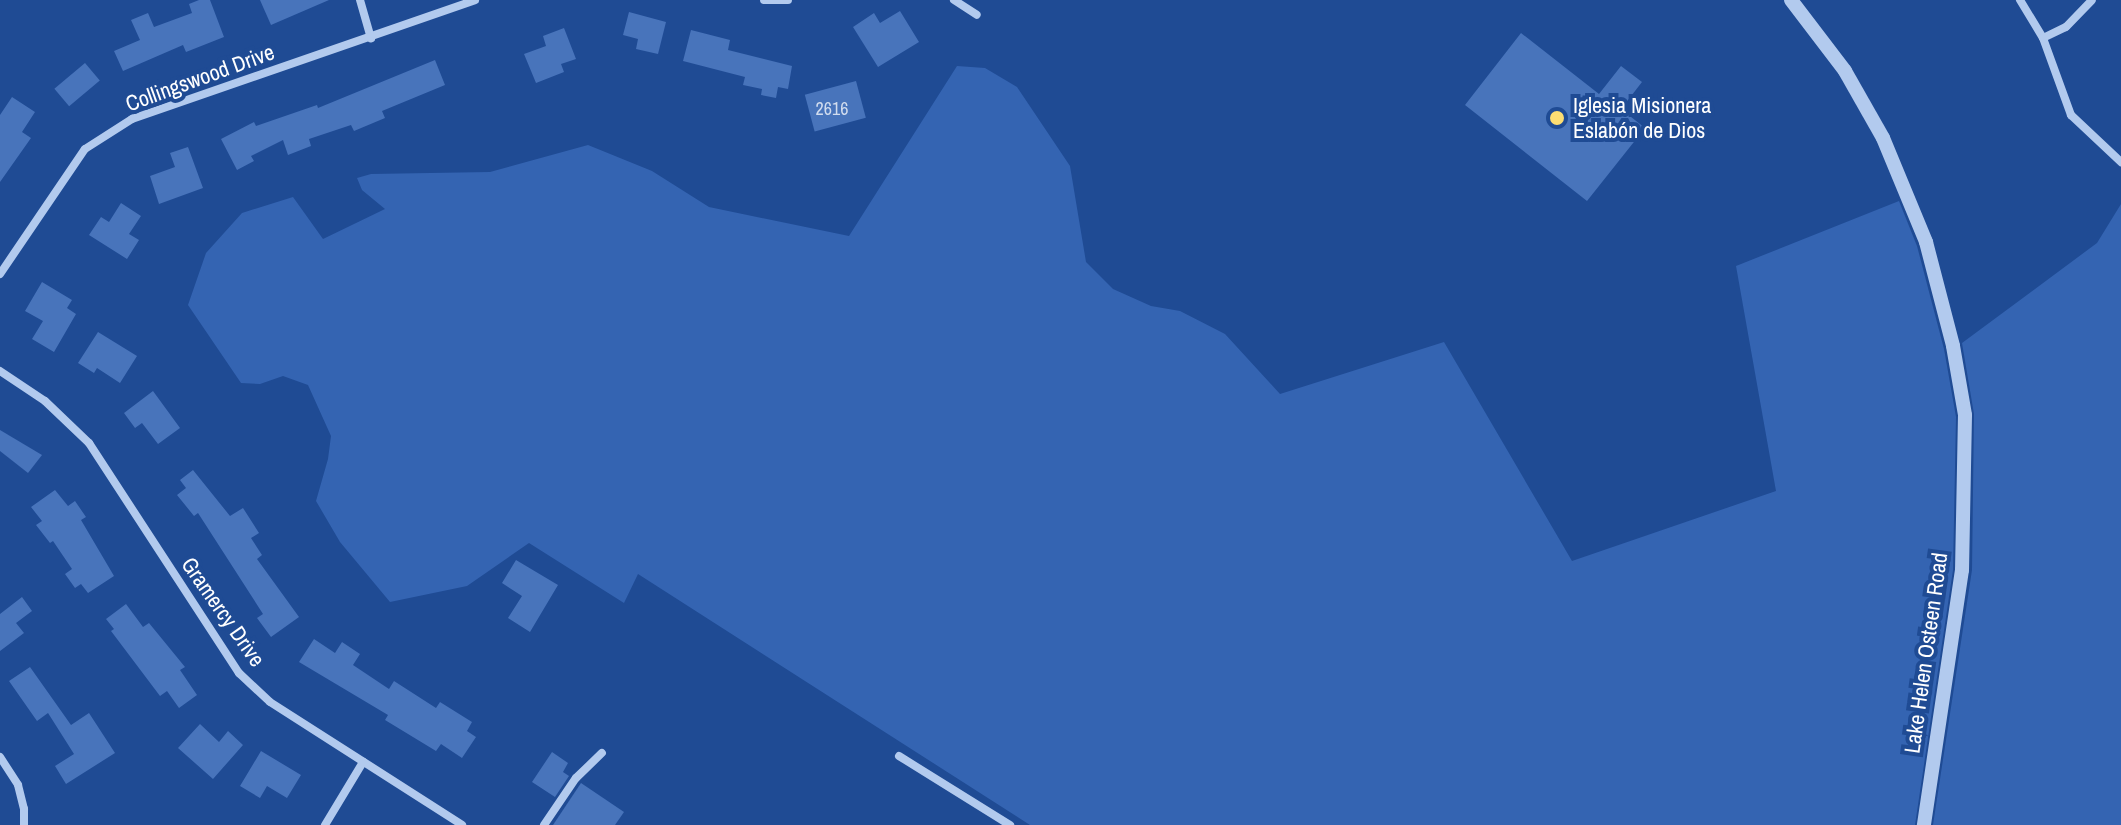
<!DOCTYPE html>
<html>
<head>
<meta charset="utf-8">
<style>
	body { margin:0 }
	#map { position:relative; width:2121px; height:825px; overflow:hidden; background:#1f4b94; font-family:"Archivo Narrow",sans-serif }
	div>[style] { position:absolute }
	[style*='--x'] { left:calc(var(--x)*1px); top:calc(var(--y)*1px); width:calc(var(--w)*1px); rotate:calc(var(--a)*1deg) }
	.green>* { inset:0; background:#3464b2 }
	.building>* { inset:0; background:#4874bb; transform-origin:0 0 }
	.minor>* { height:8px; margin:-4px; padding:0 4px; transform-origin:4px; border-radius:4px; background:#b2caee }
	.tertiary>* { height:14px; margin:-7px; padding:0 7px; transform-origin:7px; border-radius:7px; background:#b2caee }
	.dots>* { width:22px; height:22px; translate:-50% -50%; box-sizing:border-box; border:4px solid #1f4b94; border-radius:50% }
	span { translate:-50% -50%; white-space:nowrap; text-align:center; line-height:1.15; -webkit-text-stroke:8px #1f4b94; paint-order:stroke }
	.number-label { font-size:18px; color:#d1dcee }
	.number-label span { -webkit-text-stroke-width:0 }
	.street-label { font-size:22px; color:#fff }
	.poi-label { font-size:22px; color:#fff }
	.left { translate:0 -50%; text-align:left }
</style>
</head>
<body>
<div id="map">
	<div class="green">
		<i style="clip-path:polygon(957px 66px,985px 68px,1017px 87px,1070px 166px,1086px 262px,1113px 289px,1151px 306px,1180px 311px,1225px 334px,1280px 394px,1444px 342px,1572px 561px,1776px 491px,1736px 266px,1899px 201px,1917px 246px,1944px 349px,1956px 417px,1953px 570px,1915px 825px,1030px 825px,638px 574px,624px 603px,529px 543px,467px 586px,390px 602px,340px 542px,316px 501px,328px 459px,331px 436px,308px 385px,283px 376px,260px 384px,241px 383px,188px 305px,206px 253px,242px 213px,293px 197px,323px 239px,385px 209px,362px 190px,357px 178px,371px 174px,490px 172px,588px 145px,652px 171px,709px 207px,849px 236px)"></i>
		<i style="clip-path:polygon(2121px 204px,2121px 825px,1933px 825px,1972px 570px,1974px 414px,1962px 343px,2097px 243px)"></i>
	</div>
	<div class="building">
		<i style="clip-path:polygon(199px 0,210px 0,224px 37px,186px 52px,183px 45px,123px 71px,114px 51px,140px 40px,131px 20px,148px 13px,154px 27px,192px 13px,189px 4px)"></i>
		<i style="clip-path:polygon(260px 0,329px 0,271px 25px)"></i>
		<i style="clip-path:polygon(900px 11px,919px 42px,878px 67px,853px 27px,874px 13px,880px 23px)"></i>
		<i style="clip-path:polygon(629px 12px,666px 22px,658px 54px,636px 49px,638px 39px,623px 35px)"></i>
		<i style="clip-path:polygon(564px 28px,576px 59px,561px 64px,564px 72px,536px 83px,524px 54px,546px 46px,543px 36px)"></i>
		<i style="clip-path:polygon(691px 30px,730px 40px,728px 50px,792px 66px,788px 89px,778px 87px,776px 98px,761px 95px,762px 89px,743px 85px,745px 77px,683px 61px)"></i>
		<i style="clip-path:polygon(1521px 33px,1599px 94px,1621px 66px,1642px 82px,1621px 109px,1645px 128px,1587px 201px,1465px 105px)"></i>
		<i style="clip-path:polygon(435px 60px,445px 85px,382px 111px,385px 118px,354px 131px,351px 125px,309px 139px,311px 146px,288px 155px,283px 140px,251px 156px,254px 161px,237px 170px,221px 139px,254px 122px,256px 126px,317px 105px,318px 108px)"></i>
		<i style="left:85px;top:63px;width:23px;height:40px;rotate:50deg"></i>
		<i style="left:856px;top:81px;width:38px;height:53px;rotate:75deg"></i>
		<i style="clip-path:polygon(12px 97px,35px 112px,22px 132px,31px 138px,0 182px,0 115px)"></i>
		<i style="clip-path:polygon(188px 147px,203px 188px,159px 204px,150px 176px,175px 167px,170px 153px)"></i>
		<i style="clip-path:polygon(121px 203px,141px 216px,129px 234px,139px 240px,127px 259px,89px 235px,101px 217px,109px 222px)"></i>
		<i style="clip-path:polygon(42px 282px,72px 300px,67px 308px,76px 314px,54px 352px,32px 339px,43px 321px,25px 311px)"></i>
		<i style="clip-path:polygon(98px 332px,137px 356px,120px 383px,97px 368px,94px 373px,78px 363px)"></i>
		<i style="clip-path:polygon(153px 391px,180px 428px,158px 444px,142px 423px,135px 428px,124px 413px)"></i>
		<i style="clip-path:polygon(0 430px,42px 455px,28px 473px,0 451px)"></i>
		<i style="clip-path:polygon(193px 470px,230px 516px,243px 508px,259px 533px,251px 538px,262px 555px,257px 559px,299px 617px,271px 637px,257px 618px,263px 614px,198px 513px,194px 516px,177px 495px,186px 488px,180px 480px)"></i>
		<i style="clip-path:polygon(55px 490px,68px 506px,75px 501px,86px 517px,81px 520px,114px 576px,88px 593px,81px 584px,75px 588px,65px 574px,72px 569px,53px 541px,50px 543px,36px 525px,42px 521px,31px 507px)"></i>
		<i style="clip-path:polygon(516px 560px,558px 585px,530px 632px,508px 618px,522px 596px,502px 583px)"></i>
		<i style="clip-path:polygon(22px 597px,32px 611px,16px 623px,24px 633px,0 651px,0 614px)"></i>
		<i style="clip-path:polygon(126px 604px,143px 627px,149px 623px,185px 667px,180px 670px,197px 695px,179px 708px,167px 691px,160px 696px,111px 631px,114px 629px,106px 619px)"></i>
		<i style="clip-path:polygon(314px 639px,335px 653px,342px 642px,360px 654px,353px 665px,389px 689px,394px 681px,436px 708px,440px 702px,472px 722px,467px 731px,476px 737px,462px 758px,441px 744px,436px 751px,385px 720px,388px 715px,299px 662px)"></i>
		<i style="clip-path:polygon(30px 667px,71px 725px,89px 713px,115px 753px,66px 784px,55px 766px,74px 754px,48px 713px,37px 721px,9px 681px)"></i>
		<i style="clip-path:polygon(200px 724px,219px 742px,228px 731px,243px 745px,213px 779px,178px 748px)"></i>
		<i style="clip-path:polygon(261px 751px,301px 775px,287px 798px,267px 786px,260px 798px,240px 786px)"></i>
		<i style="clip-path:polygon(552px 752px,568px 763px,563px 772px,569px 776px,555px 797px,532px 782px)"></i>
		<i style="clip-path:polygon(581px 783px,624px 812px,615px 825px,553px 825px)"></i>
	</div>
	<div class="minor">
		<i style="--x:360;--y:0;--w:40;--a:74"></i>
		<i style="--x:764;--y:0;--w:24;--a:0"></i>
		<i style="--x:954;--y:0;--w:27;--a:33"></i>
		<i style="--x:2020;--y:0;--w:44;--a:58.8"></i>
		<i style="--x:2043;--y:38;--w:82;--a:70"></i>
		<i style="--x:2071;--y:115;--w:69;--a:43.2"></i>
		<i style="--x:2043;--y:38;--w:25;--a:-26"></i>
		<i style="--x:2066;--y:27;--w:37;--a:-46"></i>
		<i style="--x:0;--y:274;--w:151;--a:-55.8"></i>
		<i style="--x:85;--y:149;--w:56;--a:-32.6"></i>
		<i style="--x:132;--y:119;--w:363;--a:-19.1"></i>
		<i style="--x:0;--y:371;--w:54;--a:33.7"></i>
		<i style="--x:45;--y:401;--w:61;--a:43.7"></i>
		<i style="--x:89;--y:443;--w:275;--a:56.9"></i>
		<i style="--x:239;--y:673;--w:42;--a:43.1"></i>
		<i style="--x:270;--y:702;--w:228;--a:32.6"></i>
		<i style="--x:899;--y:756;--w:131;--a:31.9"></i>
		<i style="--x:0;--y:757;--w:33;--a:57"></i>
		<i style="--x:18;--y:785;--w:25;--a:76"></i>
		<i style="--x:24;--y:809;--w:16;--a:90"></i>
		<i style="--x:325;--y:825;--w:74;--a:-58.9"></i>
		<i style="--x:544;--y:825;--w:57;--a:-55.8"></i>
		<i style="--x:576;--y:778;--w:36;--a:-44"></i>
	</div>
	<div class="tertiary">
		<i style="--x:1791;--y:0;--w:89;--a:52.7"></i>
		<i style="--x:1845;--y:71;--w:77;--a:60.4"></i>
		<i style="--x:1883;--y:138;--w:113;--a:67.5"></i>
		<i style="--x:1926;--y:242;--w:107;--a:75.4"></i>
		<i style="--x:1953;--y:346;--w:70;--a:80.1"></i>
		<i style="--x:1965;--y:415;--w:155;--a:91.1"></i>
		<i style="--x:1962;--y:570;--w:258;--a:98.5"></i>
	</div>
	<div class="dots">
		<i style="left:1557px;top:118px;background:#fcdd73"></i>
	</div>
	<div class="number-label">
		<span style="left:832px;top:109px">2616</span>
	</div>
	<div class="street-label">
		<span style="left:200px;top:78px;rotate:-20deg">Collingswood Drive</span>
		<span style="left:223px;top:612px;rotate:55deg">Gramercy Drive</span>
		<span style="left:1926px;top:653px;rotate:-82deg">Lake Helen Osteen Road</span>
	</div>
	<div class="poi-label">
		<span class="left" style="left:1573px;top:118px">Iglesia Misionera<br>Eslabón de Dios</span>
	</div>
</div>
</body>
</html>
